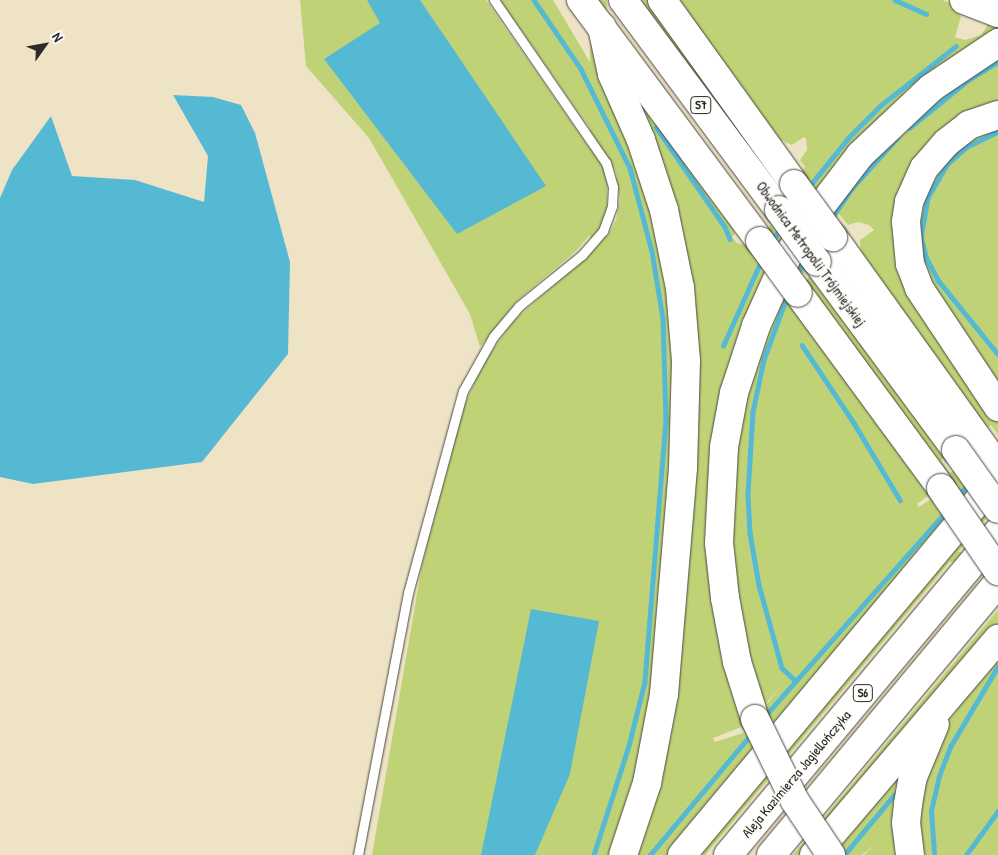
<!DOCTYPE html>
<html>
<head>
<meta charset="utf-8">
<style>
	body { margin:0 }
	#map { position:relative; width:998px; height:855px; overflow:hidden; background:#efe3c5; font-family:"Patrick Hand",sans-serif }
	div>[style] { position:absolute }
	[style*='--x'] { left:calc(var(--x)*1px); top:calc(var(--y)*1px); width:calc(var(--w)*1px); rotate:calc(var(--a)*1deg) }
	.green>* { inset:0; background:#bfd376; transform-origin:0 0 }
	.water>* { inset:0; background:#56b9d4 }
	.stream>* { height:4.5px; margin:-2.25px; padding:0 2.25px; transform-origin:2.25px; border-radius:2.25px; background:#56b9d4 }
	.roads { filter:drop-shadow(0 0 1px #484742) drop-shadow(0 0 1px #484742) }
	.service>* { height:9px; margin:-4.5px; padding:0 4.5px; transform-origin:4.5px; border-radius:4.5px; background:#fff }
	.motorway>* { height:28px; margin:-14px; padding:0 14px; transform-origin:14px; border-radius:14px; background:#fff }
	.bridges { filter:drop-shadow(0 0 1px #484742) drop-shadow(0 0 1px #484742) }
	.motorway-bridge>* { height:28px; margin:-14px; padding:0 14px; transform-origin:14px; border-radius:14px; background:#fff }
	span { translate:-50% -50%; white-space:nowrap; text-align:center; line-height:1.15; -webkit-text-stroke:4px #fdfcf7; paint-order:stroke }
	.shield-label span { padding:1px 4px; background:#fdfcf7; border:1px solid; border-radius:4px; -webkit-text-stroke-width:0 }
	.shield-label { font-size:12px; color:#2b2b2b; font-weight:700 }
	.street-label { font-size:14px; color:#2b2b2b }
	.north { position:absolute; left:20px; top:20px; width:50px; height:50px; -webkit-text-stroke:4px #fdfcf7; paint-order:stroke; rotate:58deg; font-size:14px; font-weight:700; line-height:20px; text-align:center; color:#2b2b2b }
	.north::after { content:''; display:block; margin:auto; width:18px; height:22px; background:#2b2b2b; clip-path:polygon(50% 0,100% 100%,50% 72%,0 100%) }
</style>
</head>
<body>
<div id="map">
	<div class="green">
		<i style="clip-path:polygon(300px 0,486px 0,592px 152px,605px 193px,603px 211px,594px 230px,576px 251px,518px 300px,480px 347px,470px 314px,369px 138px,306px 66px)"></i>
		<i style="clip-path:polygon(500px 0,553px 0,603px 84px,623px 127px,651px 209px,665px 277px,672px 341px,673px 415px,656px 658px,641px 757px,610px 855px,372px 855px,422px 565px,464px 406px,484px 362px,514px 320px,605px 241px,616px 220px,620px 199px,616px 172px,603px 147px)"></i>
		<i style="left:590px;top:0;width:17px;height:293px"></i>
		<i style="clip-path:polygon(634px 0,651px 0,789px 193px,805px 167px,800px 160px,807px 150px,806px 139px,804px 137px,792px 145px,778px 139px,678px 0,942px 0,954px 4px,952px 8px,961px 16px,955px 37px,965px 40px,981px 35px,989px 23px,998px 18px,998px 29px,921px 80px,886px 111px,840px 158px,792px 224px,747px 313px,720px 402px,709px 469px,706px 523px,715px 617px,725px 664px,744px 726px,713px 738px,715px 742px,743px 733px,785px 682px,760px 710px,739px 638px,728px 561px,727px 501px,732px 445px,749px 369px,768px 314px,804px 246px,856px 172px,916px 112px,998px 54px,998px 105px,956px 123px,926px 150px,911px 173px,902px 196px,897px 236px,901px 265px,912px 293px,998px 417px,998px 435px,991px 425px,983px 431px,861px 255px,860px 240px,874px 230px,869px 225px,858px 222px,848px 225px,839px 214px,787px 301px,804px 324px,808px 321px,933px 492px,917px 504px,919px 507px,933px 498px,946px 482px,933px 464px,930px 466px,801px 290px,810px 275px,948px 455px,941px 460px,950px 473px,998px 440px,998px 462px,670px 855px,633px 855px,660px 767px,678px 661px,693px 464px,694px 346px,689px 290px,671px 202px,649px 135px,620px 69px,624px 68px,734px 219px,731px 222px,735px 234px,732px 237px,737px 243px,746px 245px,754px 253px,788px 195px,784px 201px)"></i>
		<i style="clip-path:polygon(998px 121px,998px 394px,915px 257px,923px 185px,982px 127px)"></i>
		<i style="clip-path:polygon(998px 490px,998px 504px,887px 637px,705px 855px,693px 855px)"></i>
		<i style="left:998px;top:552px;width:10px;height:395px;rotate:90deg"></i>
		<i style="clip-path:polygon(998px 610px,998px 624px,905px 736px,805px 855px,793px 855px)"></i>
		<i style="clip-path:polygon(998px 651px,998px 855px,919px 855px,916px 811px,943px 729px)"></i>
		<i style="clip-path:polygon(915px 745px,903px 855px,864px 855px,875px 844px,862px 855px,823px 855px)"></i>
	</div>
	<div class="water">
		<i style="clip-path:polygon(367px 0,420px 0,546px 186px,457px 234px,324px 59px,380px 23px)"></i>
		<i style="clip-path:polygon(173px 95px,213px 97px,241px 105px,255px 133px,290px 262px,288px 354px,202px 462px,33px 484px,0 477px,0 198px,12px 170px,51px 116px,72px 176px,135px 180px,204px 202px,208px 156px)"></i>
		<i style="clip-path:polygon(531px 609px,599px 621px,570px 774px,535px 855px,481px 855px)"></i>
	</div>
	<div class="stream">
		<i style="--x:534;--y:0;--w:83;--a:55.7"></i>
		<i style="--x:581;--y:69;--w:110;--a:63.7"></i>
		<i style="--x:630;--y:168;--w:86;--a:75.2"></i>
		<i style="--x:652;--y:251;--w:69;--a:80.8"></i>
		<i style="--x:663;--y:319;--w:101;--a:88.3"></i>
		<i style="--x:666;--y:420;--w:263;--a:94.6"></i>
		<i style="--x:645;--y:682;--w:66;--a:104"></i>
		<i style="--x:629;--y:746;--w:114;--a:107.8"></i>
		<i style="--x:895;--y:0;--w:34;--a:24"></i>
		<i style="--x:656;--y:127;--w:121;--a:55.4"></i>
		<i style="--x:725;--y:227;--w:13;--a:67"></i>
		<i style="--x:909;--y:128;--w:76;--a:-39.1"></i>
		<i style="--x:968;--y:80;--w:35;--a:-31"></i>
		<i style="--x:998;--y:132;--w:34;--a:154"></i>
		<i style="--x:967;--y:147;--w:27;--a:138"></i>
		<i style="--x:947;--y:165;--w:38;--a:120"></i>
		<i style="--x:928;--y:198;--w:40;--a:100"></i>
		<i style="--x:921;--y:237;--w:23;--a:75"></i>
		<i style="--x:927;--y:259;--w:24;--a:62"></i>
		<i style="--x:938;--y:280;--w:95;--a:51"></i>
		<i style="--x:808;--y:188;--w:65;--a:-51.2"></i>
		<i style="--x:849;--y:137;--w:45;--a:-45"></i>
		<i style="--x:881;--y:105;--w:95;--a:-38.2"></i>
		<i style="--x:831;--y:219;--w:37;--a:-56"></i>
		<i style="--x:852;--y:188;--w:67;--a:-48"></i>
		<i style="--x:772;--y:242;--w:17;--a:-59"></i>
		<i style="--x:796;--y:276;--w:17;--a:-62"></i>
		<i style="--x:788;--y:295;--w:69;--a:110.3"></i>
		<i style="--x:764;--y:360;--w:53;--a:101.9"></i>
		<i style="--x:753;--y:412;--w:82;--a:93.5"></i>
		<i style="--x:748;--y:494;--w:39;--a:87"></i>
		<i style="--x:750;--y:533;--w:53;--a:80.2"></i>
		<i style="--x:759;--y:585;--w:86;--a:74.5"></i>
		<i style="--x:782;--y:668;--w:18;--a:43"></i>
		<i style="--x:802;--y:345;--w:94;--a:56.3"></i>
		<i style="--x:854;--y:423;--w:90;--a:59.1"></i>
		<i style="--x:723;--y:346;--w:95;--a:-65.9"></i>
		<i style="--x:957;--y:497;--w:17;--a:-50"></i>
		<i style="--x:764;--y:717;--w:275;--a:-48.5"></i>
		<i style="--x:934;--y:853;--w:42;--a:-94.1"></i>
		<i style="--x:931;--y:811;--w:36;--a:-77"></i>
		<i style="--x:939;--y:776;--w:31;--a:-69"></i>
		<i style="--x:950;--y:747;--w:94;--a:-59.3"></i>
		<i style="--x:650;--y:855;--w:159;--a:-50.1"></i>
		<i style="--x:844;--y:855;--w:78;--a:-50.2"></i>
		<i style="--x:966;--y:855;--w:54;--a:-54"></i>
	</div>
	<div class="roads">
		<div class="service">
			<i style="--x:358;--y:855;--w:267;--a:-79.2"></i>
			<i style="--x:408;--y:593;--w:209;--a:-74.8"></i>
			<i style="--x:463;--y:391;--w:62;--a:-60.9"></i>
			<i style="--x:493;--y:337;--w:40;--a:-50"></i>
			<i style="--x:519;--y:306;--w:81;--a:-39"></i>
			<i style="--x:582;--y:255;--w:32;--a:-49"></i>
			<i style="--x:603;--y:231;--w:27;--a:-70"></i>
			<i style="--x:612;--y:206;--w:19;--a:-87"></i>
			<i style="--x:613;--y:187;--w:25;--a:-106"></i>
			<i style="--x:606;--y:163;--w:198;--a:-124.5"></i>
		</div>
		<div class="motorway">
			<i style="--x:581;--y:0;--w:300;--a:53.4"></i>
			<i style="--x:623;--y:0;--w:262;--a:53.4"></i>
			<i style="--x:662;--y:0;--w:226;--a:54.3"></i>
			<i style="--x:964;--y:0;--w:36;--a:21"></i>
			<i style="--x:602;--y:27;--w:48;--a:78"></i>
			<i style="--x:612;--y:74;--w:72;--a:66.3"></i>
			<i style="--x:641;--y:140;--w:74;--a:71.8"></i>
			<i style="--x:664;--y:210;--w:80;--a:78.4"></i>
			<i style="--x:680;--y:288;--w:73;--a:85.3"></i>
			<i style="--x:686;--y:361;--w:107;--a:91.6"></i>
			<i style="--x:683;--y:468;--w:227;--a:94.8"></i>
			<i style="--x:664;--y:694;--w:91;--a:100.8"></i>
			<i style="--x:647;--y:783;--w:76;--a:108.4"></i>
			<i style="--x:998;--y:115;--w:31;--a:161"></i>
			<i style="--x:969;--y:125;--w:29;--a:142"></i>
			<i style="--x:946;--y:143;--w:33;--a:131"></i>
			<i style="--x:924;--y:168;--w:37;--a:114"></i>
			<i style="--x:909;--y:202;--w:20;--a:99"></i>
			<i style="--x:906;--y:222;--w:42;--a:84.6"></i>
			<i style="--x:910;--y:264;--w:26;--a:69"></i>
			<i style="--x:919;--y:288;--w:143;--a:56.4"></i>
			<i style="--x:833;--y:237;--w:283;--a:54.3"></i>
			<i style="--x:817;--y:262;--w:234;--a:53.5"></i>
			<i style="--x:798;--y:293;--w:242;--a:53.7"></i>
			<i style="--x:755;--y:719;--w:60;--a:-107.5"></i>
			<i style="--x:737;--y:662;--w:65;--a:-100.6"></i>
			<i style="--x:725;--y:598;--w:55;--a:-96.2"></i>
			<i style="--x:719;--y:543;--w:96;--a:-87"></i>
			<i style="--x:724;--y:447;--w:55;--a:-79.5"></i>
			<i style="--x:734;--y:393;--w:71;--a:-71.8"></i>
			<i style="--x:756;--y:326;--w:76;--a:-65.8"></i>
			<i style="--x:787;--y:257;--w:36;--a:-58"></i>
			<i style="--x:806;--y:226;--w:89;--a:-52.7"></i>
			<i style="--x:860;--y:155;--w:98;--a:-43.3"></i>
			<i style="--x:931;--y:88;--w:81;--a:-33.9"></i>
			<i style="--x:682;--y:855;--w:493;--a:-50.1"></i>
			<i style="--x:728;--y:855;--w:421;--a:-50.1"></i>
			<i style="--x:771;--y:855;--w:354;--a:-50.2"></i>
			<i style="--x:814;--y:855;--w:284;--a:-49.6"></i>
			<i style="--x:910;--y:855;--w:32;--a:-97"></i>
			<i style="--x:906;--y:823;--w:19;--a:-84"></i>
			<i style="--x:908;--y:804;--w:27;--a:-80"></i>
			<i style="--x:913;--y:777;--w:57;--a:-67.5"></i>
		</div>
	</div>
	<div class="bridges">
		<div class="motorway-bridge">
			<i style="--x:794;--y:184;--w:66;--a:53.7"></i>
			<i style="--x:779;--y:210;--w:64;--a:53.8"></i>
			<i style="--x:760;--y:241;--w:64;--a:53.8"></i>
			<i style="--x:956;--y:450;--w:72;--a:54.6"></i>
			<i style="--x:941;--y:488;--w:101;--a:55.5"></i>
			<i style="--x:755;--y:719;--w:91;--a:64"></i>
			<i style="--x:795;--y:801;--w:65;--a:56.3"></i>
		</div>
	</div>
	<div class="shield-label">
		<span style="left:701px;top:105px">S7</span>
		<span style="left:863px;top:693px">S6</span>
	</div>
	<div class="street-label">
		<span style="left:811px;top:254px;rotate:54deg">Obwodnica Metropolii Trójmiejskiej</span>
		<span style="left:796px;top:774px;rotate:-50deg">Aleja Kazimierza Jagiellończyka</span>
	</div>
	<div class="north">N</div>
</div>
</body>
</html>
